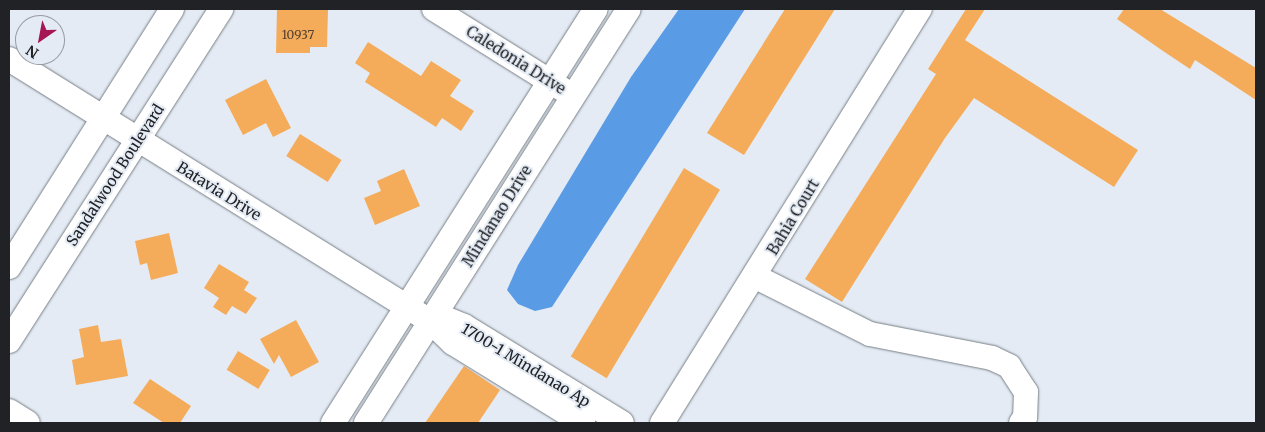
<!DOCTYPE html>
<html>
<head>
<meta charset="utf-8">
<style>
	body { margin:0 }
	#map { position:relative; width:1265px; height:432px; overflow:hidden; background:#e4ebf4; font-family:Merriweather,serif }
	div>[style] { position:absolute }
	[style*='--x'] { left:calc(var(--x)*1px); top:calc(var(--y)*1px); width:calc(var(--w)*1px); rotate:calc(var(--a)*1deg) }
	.water>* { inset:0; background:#599be4 }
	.building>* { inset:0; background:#f4ac5b; transform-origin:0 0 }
	.roads { filter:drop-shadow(0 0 1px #777e85) drop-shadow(0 0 1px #777e85) }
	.street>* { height:24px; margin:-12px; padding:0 12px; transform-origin:12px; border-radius:12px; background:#fff }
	span { translate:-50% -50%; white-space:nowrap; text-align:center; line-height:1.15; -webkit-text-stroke:4px #e4ebf4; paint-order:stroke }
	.number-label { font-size:12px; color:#554432 }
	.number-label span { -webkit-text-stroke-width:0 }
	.street-label { font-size:15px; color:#202225 }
	.frame { position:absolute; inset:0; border:10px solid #202225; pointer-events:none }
	.north { position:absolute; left:15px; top:15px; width:50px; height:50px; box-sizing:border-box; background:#e4ebf4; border:1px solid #969ba1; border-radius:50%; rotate:213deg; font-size:14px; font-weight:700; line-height:20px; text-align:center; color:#202225 }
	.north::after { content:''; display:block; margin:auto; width:18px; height:22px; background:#a61656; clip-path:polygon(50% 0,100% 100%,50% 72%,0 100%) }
</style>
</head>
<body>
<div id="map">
	<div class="water">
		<i style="clip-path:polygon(679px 9px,745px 9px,552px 307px,535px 311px,518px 304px,507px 290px,518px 265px,631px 77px)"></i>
	</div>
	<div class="building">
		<i style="clip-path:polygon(277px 9px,328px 10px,327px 47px,310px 47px,310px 53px,276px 53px)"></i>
		<i style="clip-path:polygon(785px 9px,835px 9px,744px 155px,707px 133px)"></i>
		<i style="clip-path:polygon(966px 9px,985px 9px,965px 40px,1138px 150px,1114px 187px,974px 98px,945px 138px,842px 302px,805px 279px,936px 74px,928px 69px)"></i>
		<i style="clip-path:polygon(1124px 9px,1160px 9px,1256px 68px,1256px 100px,1195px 60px,1190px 69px,1163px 51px,1117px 19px)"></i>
		<i style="clip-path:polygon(368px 42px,421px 76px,431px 61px,461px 80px,450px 96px,474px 111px,461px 131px,442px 118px,436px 127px,365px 82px,370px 73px,355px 63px)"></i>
		<i style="clip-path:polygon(266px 79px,291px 128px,273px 137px,266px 123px,243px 135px,225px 100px)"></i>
		<i style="left:300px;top:134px;width:49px;height:26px;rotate:32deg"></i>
		<i style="left:684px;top:168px;width:42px;height:220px;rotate:31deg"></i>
		<i style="clip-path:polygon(404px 169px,420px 206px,375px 225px,364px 198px,381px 191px,377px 181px)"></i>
		<i style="clip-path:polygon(169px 233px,178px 273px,151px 280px,147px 263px,140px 265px,135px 241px)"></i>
		<i style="clip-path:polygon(219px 264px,249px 282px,244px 290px,257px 298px,246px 314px,232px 306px,226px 315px,213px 307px,219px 298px,204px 288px)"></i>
		<i style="clip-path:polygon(296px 320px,319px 362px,291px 377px,279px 355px,274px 364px,260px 339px)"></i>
		<i style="clip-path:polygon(98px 325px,101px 342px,121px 339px,128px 376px,76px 385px,72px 360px,84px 357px,79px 329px)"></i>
		<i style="left:238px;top:351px;width:37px;height:22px;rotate:31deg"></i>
		<i style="clip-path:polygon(464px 366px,500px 390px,478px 423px,425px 423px)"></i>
		<i style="clip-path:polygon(150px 379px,191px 406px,180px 423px,164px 423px,133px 403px)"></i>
	</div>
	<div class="roads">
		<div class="street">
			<i style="--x:434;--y:9;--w:151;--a:32"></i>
			<i style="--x:9;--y:59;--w:496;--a:31.9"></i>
			<i style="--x:430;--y:321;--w:32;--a:44"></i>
			<i style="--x:453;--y:343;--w:153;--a:31.6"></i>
			<i style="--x:9;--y:267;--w:305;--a:-57.7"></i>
			<i style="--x:756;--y:277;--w:127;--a:26.6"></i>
			<i style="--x:870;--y:334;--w:124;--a:11.1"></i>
			<i style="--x:992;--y:358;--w:19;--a:25"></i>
			<i style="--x:1009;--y:366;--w:31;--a:57"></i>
			<i style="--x:1026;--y:392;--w:25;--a:92"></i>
			<i style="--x:1025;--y:417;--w:7;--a:124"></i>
			<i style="--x:430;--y:321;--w:19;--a:-3"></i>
			<i style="--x:449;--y:320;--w:16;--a:22"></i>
			<i style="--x:464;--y:326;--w:185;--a:31.5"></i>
			<i style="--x:9;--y:341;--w:394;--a:-57.4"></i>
			<i style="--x:9;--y:411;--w:22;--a:32"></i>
			<i style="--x:333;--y:423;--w:490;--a:-57.6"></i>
			<i style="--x:366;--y:423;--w:490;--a:-57.6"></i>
			<i style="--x:662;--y:423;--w:488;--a:-58.1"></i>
		</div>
	</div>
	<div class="number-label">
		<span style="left:298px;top:35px">10937</span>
	</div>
	<div class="street-label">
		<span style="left:516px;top:60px;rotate:32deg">Caledonia Drive</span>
		<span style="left:115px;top:175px;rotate:-57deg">Sandalwood Boulevard</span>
		<span style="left:219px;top:191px;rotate:32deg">Batavia Drive</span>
		<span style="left:497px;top:216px;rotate:-58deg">Mindanao Drive</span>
		<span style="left:793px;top:217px;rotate:-59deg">Bahia Court</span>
		<span style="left:526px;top:365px;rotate:31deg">1700-1 Mindanao Ap</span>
	</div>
	<div class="frame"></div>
	<div class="north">N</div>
</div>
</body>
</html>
